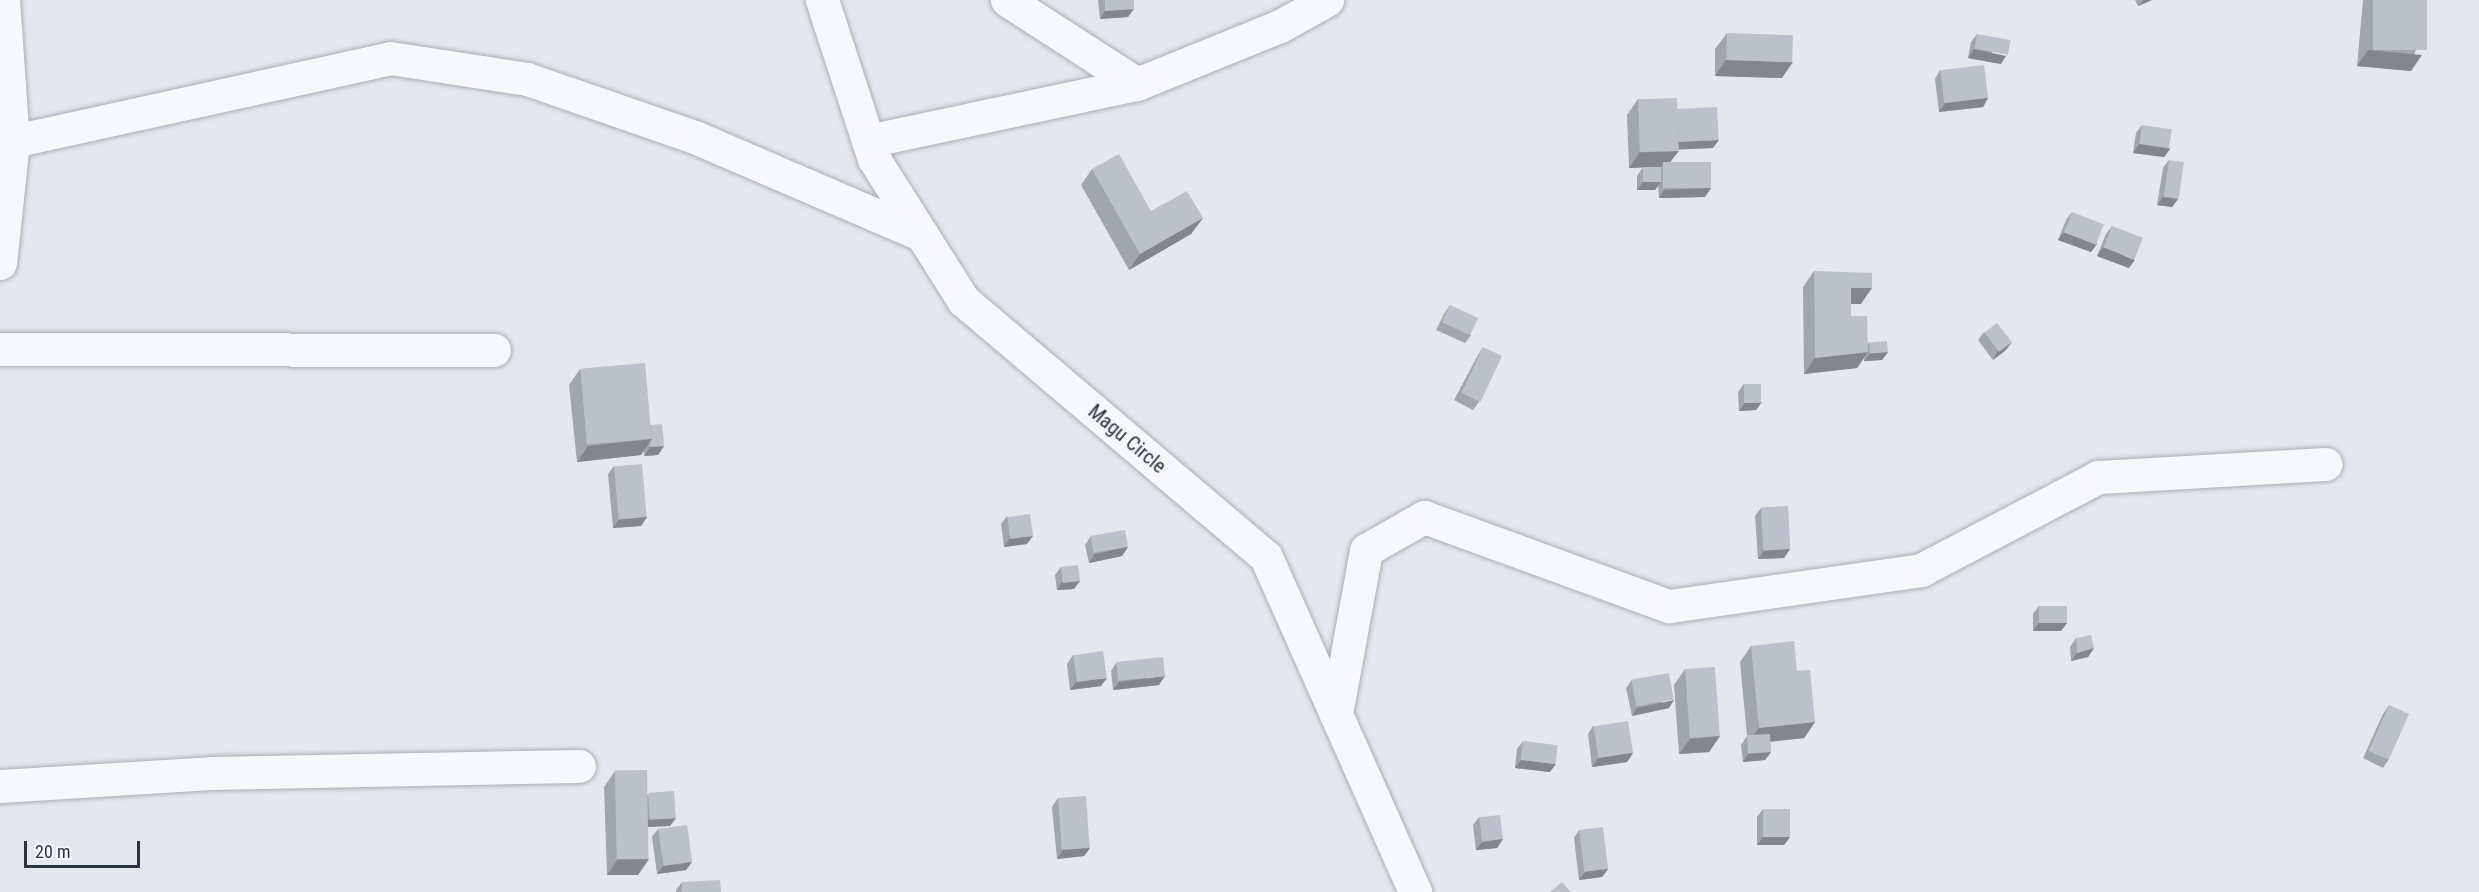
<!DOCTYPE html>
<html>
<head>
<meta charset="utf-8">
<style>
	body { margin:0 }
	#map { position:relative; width:2479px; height:892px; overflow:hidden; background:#e4e7ec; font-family:"Roboto Condensed",sans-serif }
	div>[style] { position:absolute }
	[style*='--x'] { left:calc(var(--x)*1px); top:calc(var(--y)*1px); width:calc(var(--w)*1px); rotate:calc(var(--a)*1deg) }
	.roads { filter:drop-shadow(0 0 2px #a9aeb7) drop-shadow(0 0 2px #a9aeb7) }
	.street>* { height:33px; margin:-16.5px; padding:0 16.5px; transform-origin:16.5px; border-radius:16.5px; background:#f7f8fa }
	.wall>* { inset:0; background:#a1a5ae }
	.shaded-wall>* { inset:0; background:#83868d }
	.building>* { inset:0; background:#bbc0ca; transform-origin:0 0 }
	span { translate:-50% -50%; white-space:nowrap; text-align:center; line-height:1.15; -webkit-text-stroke:6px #f4f6f9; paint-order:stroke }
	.street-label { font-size:20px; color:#2b3445 }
	.scale { position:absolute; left:24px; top:841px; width:116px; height:27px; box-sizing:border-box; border:3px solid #2b3445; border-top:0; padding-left:8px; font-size:18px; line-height:21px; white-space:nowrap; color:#2b3445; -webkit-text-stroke:4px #f4f6f9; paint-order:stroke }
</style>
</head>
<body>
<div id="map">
	<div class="roads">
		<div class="street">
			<i style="--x:822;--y:0;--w:167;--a:71.9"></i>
			<i style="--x:874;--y:159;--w:167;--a:57.7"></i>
			<i style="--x:963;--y:300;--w:397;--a:40.3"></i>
			<i style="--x:1266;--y:557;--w:367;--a:66"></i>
			<i style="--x:1007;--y:0;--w:155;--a:32.9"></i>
			<i style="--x:1137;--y:84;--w:154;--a:-22.1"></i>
			<i style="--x:1280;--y:26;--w:54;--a:-29"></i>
			<i style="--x:868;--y:141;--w:275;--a:-12"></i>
			<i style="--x:0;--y:144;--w:399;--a:-12.4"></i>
			<i style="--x:390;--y:58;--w:139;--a:8.7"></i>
			<i style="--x:527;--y:79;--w:180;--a:19.1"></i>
			<i style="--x:697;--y:138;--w:245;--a:23.3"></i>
			<i style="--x:0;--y:263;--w:122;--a:-83.9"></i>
			<i style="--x:13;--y:142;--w:142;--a:-94"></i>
			<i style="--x:0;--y:349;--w:494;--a:0.1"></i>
			<i style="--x:1336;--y:714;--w:167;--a:-79.6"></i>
			<i style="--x:1366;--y:550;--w:67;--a:-29.6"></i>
			<i style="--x:1424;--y:517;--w:261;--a:20"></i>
			<i style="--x:1669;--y:606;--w:255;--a:-8.1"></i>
			<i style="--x:1921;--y:570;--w:200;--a:-27.7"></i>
			<i style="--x:2098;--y:477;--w:228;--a:-3.3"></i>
			<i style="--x:0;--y:786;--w:211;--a:-3.5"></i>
			<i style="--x:211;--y:773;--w:368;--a:-1.1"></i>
		</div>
	</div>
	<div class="wall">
		<i style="clip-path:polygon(1098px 0,1134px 0,1128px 17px,1100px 19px)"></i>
		<i style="clip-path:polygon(2135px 0,2152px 0,2138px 6px)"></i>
		<i style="clip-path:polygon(2363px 0,2427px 0,2411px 71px,2357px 66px)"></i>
		<i style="clip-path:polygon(1727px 33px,1782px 78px,1715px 76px,1715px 49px)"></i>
		<i style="clip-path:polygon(1977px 34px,2001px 64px,1968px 58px,1971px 42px)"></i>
		<i style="clip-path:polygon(1940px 70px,1988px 98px,1983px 107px,1939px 112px,1935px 79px)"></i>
		<i style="clip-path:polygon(1638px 99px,1677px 108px,1713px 148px,1678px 149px,1670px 163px,1711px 188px,1705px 197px,1659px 198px,1658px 185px,1655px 190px,1637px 190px,1637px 176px,1643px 167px,1629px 168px,1627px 115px)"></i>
		<i style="clip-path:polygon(2142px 125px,2170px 149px,2164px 157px,2133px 153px,2136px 133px)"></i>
		<i style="clip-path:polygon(2169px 160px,2178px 199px,2172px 207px,2157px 205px,2163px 168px)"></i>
		<i style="clip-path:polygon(1092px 169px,1151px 211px,1203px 218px,1191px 234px,1129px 270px,1081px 185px)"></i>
		<i style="clip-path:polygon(2072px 212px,2097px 244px,2091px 252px,2058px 240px,2066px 220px)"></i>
		<i style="clip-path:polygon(2112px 226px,2129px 268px,2097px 256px,2106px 234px)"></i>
		<i style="clip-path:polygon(1814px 271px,1861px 304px,1851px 304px,1851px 316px,1868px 344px,1869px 342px,1888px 352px,1882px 360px,1864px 361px,1864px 358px,1857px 368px,1804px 374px,1803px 287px)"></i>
		<i style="clip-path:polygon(1450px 305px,1471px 335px,1465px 343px,1436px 330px,1444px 314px)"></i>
		<i style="clip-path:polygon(1984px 332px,2006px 350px,1993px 360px,1978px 340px)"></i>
		<i style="clip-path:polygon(1483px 347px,1479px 402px,1473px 410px,1454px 400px,1478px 355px)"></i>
		<i style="clip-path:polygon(580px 369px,651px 425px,664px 446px,658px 455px,644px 456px,644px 451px,641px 455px,577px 462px,569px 385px)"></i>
		<i style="clip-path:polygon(1744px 384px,1756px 410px,1739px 411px,1738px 392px)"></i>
		<i style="clip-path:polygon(614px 466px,647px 517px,641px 526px,613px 528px,608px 474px)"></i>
		<i style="clip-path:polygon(1761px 508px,1790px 549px,1784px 558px,1758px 559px,1755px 516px)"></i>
		<i style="clip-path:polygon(1007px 516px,1027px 544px,1004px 547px,1001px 524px)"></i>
		<i style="clip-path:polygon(1091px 536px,1128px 547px,1122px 556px,1089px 563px,1085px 545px)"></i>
		<i style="clip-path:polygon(1061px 567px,1074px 589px,1057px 590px,1055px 575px)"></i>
		<i style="clip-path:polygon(2039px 606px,2067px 623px,2061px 631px,2033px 631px,2033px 614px)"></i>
		<i style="clip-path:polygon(2076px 638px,2094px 648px,2088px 657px,2071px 661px,2070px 647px)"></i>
		<i style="clip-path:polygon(1751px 646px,1797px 671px,1815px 722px,1804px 738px,1770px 742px,1771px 752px,1765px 760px,1743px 762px,1741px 745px,1747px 736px,1740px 662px)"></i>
		<i style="clip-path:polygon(1073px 655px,1101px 686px,1070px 690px,1067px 664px)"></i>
		<i style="clip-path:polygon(1116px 663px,1159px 685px,1113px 690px,1111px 671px)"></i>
		<i style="clip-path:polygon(1685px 669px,1720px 736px,1709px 752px,1679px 754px,1674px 685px)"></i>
		<i style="clip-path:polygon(1632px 680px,1669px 708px,1632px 716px,1626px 688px)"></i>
		<i style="clip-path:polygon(2389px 705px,2389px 759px,2383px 768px,2363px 758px,2383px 714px)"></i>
		<i style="clip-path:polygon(1593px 726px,1633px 753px,1627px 762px,1592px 767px,1588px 734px)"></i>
		<i style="clip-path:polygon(1523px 741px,1550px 772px,1515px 768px,1517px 749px)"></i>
		<i style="clip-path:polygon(615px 771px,647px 794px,670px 826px,648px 827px,638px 875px,607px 875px,604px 787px)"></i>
		<i style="clip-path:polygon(1058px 798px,1090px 848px,1084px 856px,1057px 859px,1052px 807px)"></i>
		<i style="clip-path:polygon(1763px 809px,1790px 837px,1784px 845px,1757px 845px,1757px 817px)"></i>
		<i style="clip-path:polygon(1479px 817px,1503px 839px,1497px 848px,1476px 850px,1473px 825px)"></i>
		<i style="clip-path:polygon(658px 829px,692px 862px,686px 870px,657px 874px,652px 837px)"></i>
		<i style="clip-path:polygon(1579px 830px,1608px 869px,1602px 877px,1579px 880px,1574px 838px)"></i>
		<i style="clip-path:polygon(682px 882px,721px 892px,676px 892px,676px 890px)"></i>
	</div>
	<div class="shaded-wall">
		<i style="clip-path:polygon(2143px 0,2152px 0,2138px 6px)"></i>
		<i style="clip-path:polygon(1134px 9px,1128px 17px,1100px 19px,1105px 11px)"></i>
		<i style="clip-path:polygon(1974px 49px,2006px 56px,2001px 64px,1968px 58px)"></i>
		<i style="clip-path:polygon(2368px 50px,2422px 55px,2411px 71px,2357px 66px)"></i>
		<i style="clip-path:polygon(1726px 60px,1793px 62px,1782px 78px,1715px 76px)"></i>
		<i style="clip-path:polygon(1988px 98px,1983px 107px,1939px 112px,1945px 103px)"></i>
		<i style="clip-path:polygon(1719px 140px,1713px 148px,1669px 150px,1675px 141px)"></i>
		<i style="clip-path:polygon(2139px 144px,2170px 149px,2164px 157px,2133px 153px)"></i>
		<i style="clip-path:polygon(1679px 151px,1667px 166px,1663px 164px,1661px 167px,1629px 168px,1640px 152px)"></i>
		<i style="clip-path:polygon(1643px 182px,1661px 182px,1655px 190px,1637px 190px)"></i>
		<i style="clip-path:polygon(1711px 188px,1705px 197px,1659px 198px,1664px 190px)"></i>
		<i style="clip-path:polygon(2163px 197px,2178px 199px,2172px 207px,2157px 205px)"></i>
		<i style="clip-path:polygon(1203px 218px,1191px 234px,1129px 270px,1140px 254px)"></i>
		<i style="clip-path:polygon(2064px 232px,2097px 244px,2091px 252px,2058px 240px)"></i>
		<i style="clip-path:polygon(2103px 247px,2135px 260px,2129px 268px,2097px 256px)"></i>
		<i style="clip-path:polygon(1851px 288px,1872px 288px,1861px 304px,1840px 304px)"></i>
		<i style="clip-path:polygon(2012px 342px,2006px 350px,1993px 360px,1998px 351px)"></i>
		<i style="clip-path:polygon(1868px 352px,1857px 368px,1804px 374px,1815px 358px)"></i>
		<i style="clip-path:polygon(1888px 352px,1882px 360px,1864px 361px,1870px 353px)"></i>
		<i style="clip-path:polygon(1762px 402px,1756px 410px,1739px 411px,1745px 403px)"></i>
		<i style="clip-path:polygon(652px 439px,641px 455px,577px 462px,588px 446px)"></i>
		<i style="clip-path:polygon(664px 446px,658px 455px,644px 456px,650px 447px)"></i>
		<i style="clip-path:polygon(647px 517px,641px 526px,613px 528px,619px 520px)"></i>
		<i style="clip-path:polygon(1033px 536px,1027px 544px,1004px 547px,1010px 538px)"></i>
		<i style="clip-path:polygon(1128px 547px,1122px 556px,1089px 563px,1095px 554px)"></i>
		<i style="clip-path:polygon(1790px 549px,1784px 558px,1758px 559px,1764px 551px)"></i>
		<i style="clip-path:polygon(1080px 581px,1074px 589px,1057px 590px,1062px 582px)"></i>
		<i style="clip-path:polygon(2039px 623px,2067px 623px,2061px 631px,2033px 631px)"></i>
		<i style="clip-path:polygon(2094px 648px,2088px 657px,2071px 661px,2077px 653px)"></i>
		<i style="clip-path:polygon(1165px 676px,1159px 685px,1113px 690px,1119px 682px)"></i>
		<i style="clip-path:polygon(1107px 678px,1101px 686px,1070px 690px,1076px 682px)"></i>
		<i style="clip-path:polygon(1674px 700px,1669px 708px,1632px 716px,1637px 708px)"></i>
		<i style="clip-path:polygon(1815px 722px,1804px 738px,1747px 744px,1759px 728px)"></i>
		<i style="clip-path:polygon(1720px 736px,1709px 752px,1679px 754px,1690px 739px)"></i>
		<i style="clip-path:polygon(1771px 752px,1765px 760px,1743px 762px,1748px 754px)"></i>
		<i style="clip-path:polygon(1633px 753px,1627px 762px,1592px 767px,1598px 758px)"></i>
		<i style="clip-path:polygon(1521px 760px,1556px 764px,1550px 772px,1515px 768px)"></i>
		<i style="clip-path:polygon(676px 818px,670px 826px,643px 827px,649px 819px)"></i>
		<i style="clip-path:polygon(1763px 837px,1790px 837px,1784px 845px,1757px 845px)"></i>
		<i style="clip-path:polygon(1503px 839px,1497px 848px,1476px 850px,1482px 842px)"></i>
		<i style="clip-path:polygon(1090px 848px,1084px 856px,1057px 859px,1063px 850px)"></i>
		<i style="clip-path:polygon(618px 859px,649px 859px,638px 875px,607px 875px)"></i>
		<i style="clip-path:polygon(692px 862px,686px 870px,657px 874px,663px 866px)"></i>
		<i style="clip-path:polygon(1608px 869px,1602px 877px,1579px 880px,1585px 872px)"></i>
	</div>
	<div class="building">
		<i style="clip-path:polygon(1105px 0,1134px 0,1134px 9px,1105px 11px)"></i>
		<i style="left:2373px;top:0;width:54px;height:50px"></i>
		<i style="left:1727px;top:33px;width:66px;height:27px;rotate:2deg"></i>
		<i style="left:1977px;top:34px;width:34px;height:15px;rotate:10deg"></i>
		<i style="left:1984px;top:65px;width:33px;height:44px;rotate:83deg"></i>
		<i style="left:1677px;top:98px;width:53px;height:39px;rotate:88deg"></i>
		<i style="left:1717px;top:107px;width:33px;height:40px;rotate:87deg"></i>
		<i style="left:2142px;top:125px;width:30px;height:19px;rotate:8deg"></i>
		<i style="clip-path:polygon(1119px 154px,1151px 211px,1187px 191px,1203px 218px,1140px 254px,1092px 169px)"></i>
		<i style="left:2169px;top:160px;width:15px;height:37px;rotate:8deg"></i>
		<i style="left:1711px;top:162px;width:26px;height:48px;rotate:90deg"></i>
		<i style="left:1643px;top:167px;width:18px;height:15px"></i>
		<i style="left:2072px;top:212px;width:34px;height:22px;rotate:21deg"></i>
		<i style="left:2112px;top:226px;width:33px;height:23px;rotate:21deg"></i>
		<i style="clip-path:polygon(1814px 271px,1872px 273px,1872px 288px,1851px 288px,1851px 316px,1867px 316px,1868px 352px,1815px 358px)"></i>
		<i style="left:1450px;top:305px;width:31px;height:19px;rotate:25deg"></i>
		<i style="left:1997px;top:323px;width:24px;height:16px;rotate:52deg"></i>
		<i style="left:1887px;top:341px;width:11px;height:18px;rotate:85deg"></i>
		<i style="left:1483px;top:347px;width:21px;height:51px;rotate:25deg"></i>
		<i style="left:645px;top:363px;width:76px;height:65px;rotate:85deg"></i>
		<i style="left:1744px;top:384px;width:17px;height:19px"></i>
		<i style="clip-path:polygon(662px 424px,664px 446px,650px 447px,650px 442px,652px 439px,651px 425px)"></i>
		<i style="left:642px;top:464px;width:53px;height:28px;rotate:85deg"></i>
		<i style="left:1788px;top:506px;width:43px;height:27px;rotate:87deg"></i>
		<i style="left:1030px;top:514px;width:22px;height:23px;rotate:82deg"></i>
		<i style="left:1125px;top:530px;width:17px;height:35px;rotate:80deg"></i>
		<i style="left:1078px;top:565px;width:16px;height:17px;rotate:83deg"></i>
		<i style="left:2039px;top:606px;width:28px;height:17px"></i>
		<i style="clip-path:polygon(2091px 635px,2094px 648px,2077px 653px,2076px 638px)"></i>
		<i style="clip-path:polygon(1794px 641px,1797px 671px,1810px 670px,1815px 722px,1759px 728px,1751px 646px)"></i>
		<i style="left:1103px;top:651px;width:27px;height:30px;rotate:82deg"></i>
		<i style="left:1163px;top:657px;width:19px;height:47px;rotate:84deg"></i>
		<i style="left:1715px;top:667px;width:69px;height:30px;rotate:86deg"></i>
		<i style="left:1669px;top:673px;width:27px;height:38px;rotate:80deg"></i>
		<i style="left:2389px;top:705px;width:22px;height:50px;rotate:24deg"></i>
		<i style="left:1628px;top:721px;width:32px;height:35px;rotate:81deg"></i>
		<i style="left:1770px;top:734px;width:18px;height:23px;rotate:87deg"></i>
		<i style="left:1523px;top:741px;width:35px;height:19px;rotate:7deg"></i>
		<i style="left:647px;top:770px;width:89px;height:32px;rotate:89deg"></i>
		<i style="left:674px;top:791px;width:27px;height:26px;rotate:86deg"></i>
		<i style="left:1086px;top:796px;width:52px;height:28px;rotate:86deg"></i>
		<i style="left:1763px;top:809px;width:27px;height:28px"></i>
		<i style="left:1500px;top:815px;width:24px;height:21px;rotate:83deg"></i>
		<i style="left:687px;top:825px;width:37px;height:29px;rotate:82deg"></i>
		<i style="left:1603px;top:827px;width:42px;height:24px;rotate:83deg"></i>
		<i style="clip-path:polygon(720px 880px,721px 892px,682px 892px,682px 882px)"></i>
		<i style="clip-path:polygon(1562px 882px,1571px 892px,1550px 892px)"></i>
	</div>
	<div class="street-label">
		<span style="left:1127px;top:439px;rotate:40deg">Magu Circle</span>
	</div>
	<div class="scale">20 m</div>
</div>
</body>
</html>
